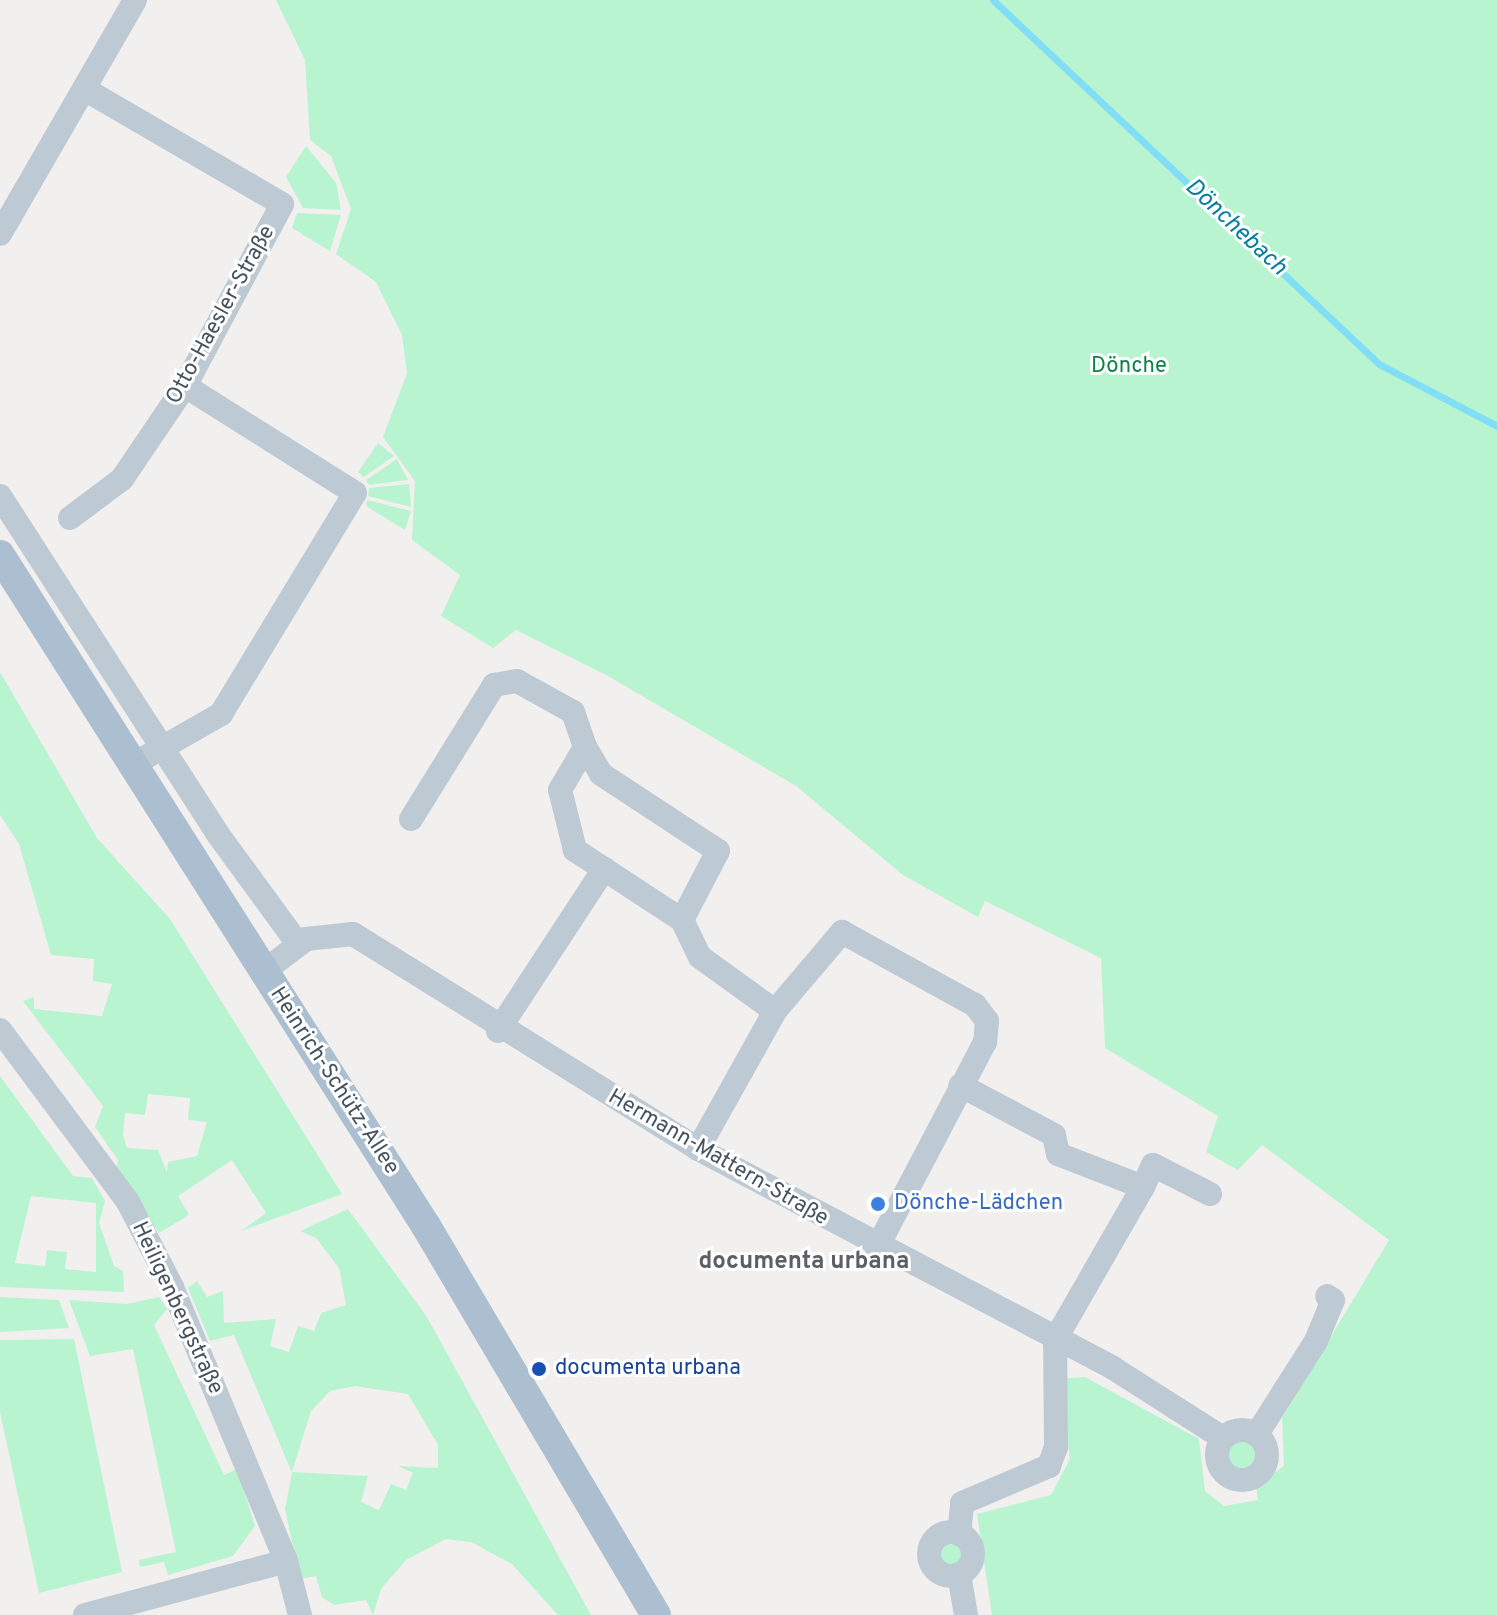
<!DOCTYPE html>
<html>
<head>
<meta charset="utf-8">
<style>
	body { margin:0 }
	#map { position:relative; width:1497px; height:1615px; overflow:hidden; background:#f2efef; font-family:Overpass,sans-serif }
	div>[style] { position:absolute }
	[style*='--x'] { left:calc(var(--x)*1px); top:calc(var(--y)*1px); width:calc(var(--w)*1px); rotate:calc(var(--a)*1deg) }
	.green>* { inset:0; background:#b9f4d0 }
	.round { border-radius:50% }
	.stream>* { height:7px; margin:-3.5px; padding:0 3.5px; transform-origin:3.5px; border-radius:3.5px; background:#81def6 }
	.minor>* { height:24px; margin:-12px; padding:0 12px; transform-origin:12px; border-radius:12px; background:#becad3 }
	.minor>.ring { margin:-12px; padding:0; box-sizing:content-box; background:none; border:24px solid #becad3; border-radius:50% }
	.major>* { height:30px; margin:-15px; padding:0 15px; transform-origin:15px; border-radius:15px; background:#acbfd1 }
	.dots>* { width:22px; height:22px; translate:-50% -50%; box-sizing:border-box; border:4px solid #fff; border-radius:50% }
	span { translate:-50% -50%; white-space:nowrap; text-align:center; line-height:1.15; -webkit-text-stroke:6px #fff; paint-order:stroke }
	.street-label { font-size:22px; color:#45535f }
	.park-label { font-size:22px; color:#0d8348 }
	.shop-label { font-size:22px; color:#366cbe }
	.left { translate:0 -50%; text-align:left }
	.transit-label { font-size:22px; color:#164399 }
	.water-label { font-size:24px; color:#037e9e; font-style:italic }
	.neighbourhood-label { font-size:24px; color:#5b6065; font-weight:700 }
</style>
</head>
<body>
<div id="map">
	<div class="green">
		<i style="clip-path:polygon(276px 0,1497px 0,1497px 1615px,992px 1615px,977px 1514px,1051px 1495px,1070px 1459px,1059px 1379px,1085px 1377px,1199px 1439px,1205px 1491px,1224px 1506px,1258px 1500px,1256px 1485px,1284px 1466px,1282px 1418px,1389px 1240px,1262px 1145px,1238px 1170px,1206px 1152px,1218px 1116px,1105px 1048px,1101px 958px,985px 901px,978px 917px,903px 875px,796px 786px,608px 676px,516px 630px,493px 648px,441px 616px,460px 575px,412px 540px,415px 481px,383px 437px,407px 373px,402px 335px,376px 282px,336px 254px,351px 209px,331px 156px,310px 140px,305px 60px)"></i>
		<i style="clip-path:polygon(306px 146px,336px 183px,341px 210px,303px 208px,286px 177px)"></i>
		<i style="clip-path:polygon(297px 213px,341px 215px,330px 251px,292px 228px)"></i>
		<i style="clip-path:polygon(378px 443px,394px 456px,364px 477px,358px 472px)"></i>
		<i style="clip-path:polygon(397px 459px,408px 480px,369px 485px,366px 480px)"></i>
		<i style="clip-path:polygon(409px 484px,411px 507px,368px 496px,369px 488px)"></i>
		<i style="clip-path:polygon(367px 500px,411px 511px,405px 530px,366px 506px)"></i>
		<i style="clip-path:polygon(evenodd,0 672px,97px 838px,170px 919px,342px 1194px,241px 1231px,266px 1213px,232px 1160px,178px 1196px,189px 1215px,159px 1233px,116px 1172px,118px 1160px,95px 1127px,103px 1106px,23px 1001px,34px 997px,34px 1009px,102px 1016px,112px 984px,93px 981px,94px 959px,51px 955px,19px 844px,0 815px,0 672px,148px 1094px,190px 1098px,188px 1120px,207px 1122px,197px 1156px,168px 1162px,167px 1172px,158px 1150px,127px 1148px,123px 1135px,125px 1113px,145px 1115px,148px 1094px)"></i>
		<i style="clip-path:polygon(evenodd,0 1076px,73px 1176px,92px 1178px,105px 1201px,99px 1223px,114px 1266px,123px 1271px,124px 1292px,0 1287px,0 1076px,31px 1196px,96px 1203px,96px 1272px,65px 1269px,67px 1252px,47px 1250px,45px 1266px,15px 1263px,31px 1196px)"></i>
		<i style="clip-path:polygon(evenodd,348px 1209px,427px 1317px,591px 1615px,558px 1615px,512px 1564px,471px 1542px,446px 1539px,406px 1560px,381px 1589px,373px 1615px,366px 1600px,334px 1605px,322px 1597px,316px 1576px,300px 1579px,285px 1509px,292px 1473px,234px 1335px,210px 1341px,188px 1288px,197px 1281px,207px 1297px,223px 1291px,224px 1323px,276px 1319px,270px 1346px,289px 1352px,298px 1326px,314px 1331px,321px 1313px,346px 1305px,339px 1268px,316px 1238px,300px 1231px,348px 1209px,355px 1386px,408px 1394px,438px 1445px,438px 1468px,398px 1466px,413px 1473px,406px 1490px,391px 1484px,379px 1510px,361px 1502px,368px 1476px,292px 1472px,311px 1411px,330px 1391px,355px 1386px)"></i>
		<i style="clip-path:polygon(0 1297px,59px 1300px,69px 1328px,0 1332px)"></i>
		<i style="clip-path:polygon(159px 1297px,167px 1309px,154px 1325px,224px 1475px,237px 1469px,255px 1526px,233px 1556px,168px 1575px,164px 1562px,140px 1567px,139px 1560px,176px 1552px,133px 1349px,90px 1356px,69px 1300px,127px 1304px)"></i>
		<i style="clip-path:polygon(74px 1339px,122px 1572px,39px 1593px,0 1412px,0 1340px)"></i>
		<i class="round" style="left:1228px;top:1440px;width:28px;height:28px"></i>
		<i class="round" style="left:929px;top:1533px;width:42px;height:42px"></i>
	</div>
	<div class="stream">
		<i style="--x:993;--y:0;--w:531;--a:43.32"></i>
		<i style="--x:1379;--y:364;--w:133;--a:27.7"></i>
	</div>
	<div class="minor">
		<i style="--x:0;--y:234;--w:270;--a:-60"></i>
		<i style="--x:0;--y:496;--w:401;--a:57.2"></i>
		<i style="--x:217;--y:833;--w:137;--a:53.9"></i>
		<i style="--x:70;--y:518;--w:65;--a:-36.9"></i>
		<i style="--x:122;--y:479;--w:112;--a:-55.9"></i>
		<i style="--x:185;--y:386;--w:206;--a:-61.9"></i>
		<i style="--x:282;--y:204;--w:227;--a:-149.8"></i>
		<i style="--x:132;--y:765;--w:103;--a:-29.8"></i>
		<i style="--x:221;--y:714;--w:258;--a:-58.8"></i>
		<i style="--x:355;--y:493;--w:201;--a:-147.8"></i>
		<i style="--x:411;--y:819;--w:158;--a:-58.2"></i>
		<i style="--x:494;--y:685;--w:23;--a:-10"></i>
		<i style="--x:517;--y:681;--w:64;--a:29"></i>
		<i style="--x:573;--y:712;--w:37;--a:71"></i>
		<i style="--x:604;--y:869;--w:93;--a:33.2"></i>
		<i style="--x:682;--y:920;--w:41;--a:64.1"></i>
		<i style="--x:700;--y:957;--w:92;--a:35.8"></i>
		<i style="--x:263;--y:972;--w:54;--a:-37.5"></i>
		<i style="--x:306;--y:939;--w:47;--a:-6.1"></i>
		<i style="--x:353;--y:934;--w:407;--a:31.9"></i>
		<i style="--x:698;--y:1149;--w:469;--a:27.8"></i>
		<i style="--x:1113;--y:1368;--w:130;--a:32.5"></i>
		<i style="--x:0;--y:1030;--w:214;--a:53.3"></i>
		<i style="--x:128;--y:1202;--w:96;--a:62.6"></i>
		<i style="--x:172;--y:1287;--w:297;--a:67.4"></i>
		<i style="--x:286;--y:1561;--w:56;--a:75.5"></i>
		<i style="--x:498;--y:1031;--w:194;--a:-56.8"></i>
		<i style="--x:604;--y:869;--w:35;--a:-147"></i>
		<i style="--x:575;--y:850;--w:62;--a:-104"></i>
		<i style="--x:560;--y:790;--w:50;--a:-59.8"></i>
		<i style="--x:585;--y:747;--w:31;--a:59"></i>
		<i style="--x:601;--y:774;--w:140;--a:33.3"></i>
		<i style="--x:718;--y:851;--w:78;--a:117.6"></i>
		<i style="--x:698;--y:1149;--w:158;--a:-60.8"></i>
		<i style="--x:775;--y:1011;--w:104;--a:-49.7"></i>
		<i style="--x:842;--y:932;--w:152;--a:28.8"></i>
		<i style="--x:975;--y:1005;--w:20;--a:53"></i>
		<i style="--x:987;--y:1021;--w:21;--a:95"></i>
		<i style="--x:985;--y:1042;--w:233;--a:117.7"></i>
		<i style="--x:1143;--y:1187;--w:24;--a:-66"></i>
		<i style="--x:1153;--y:1165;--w:64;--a:27"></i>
		<i class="ring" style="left:1217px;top:1430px;width:26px;height:26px"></i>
		<i style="--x:1257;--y:1434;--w:110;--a:-57.6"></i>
		<i style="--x:1316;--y:1341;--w:44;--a:-67.5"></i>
		<i style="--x:1333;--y:1300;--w:7;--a:-146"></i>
		<i class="ring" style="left:929px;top:1532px;width:20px;height:20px"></i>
		<i style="--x:959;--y:1534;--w:31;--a:-84"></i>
		<i style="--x:962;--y:1503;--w:95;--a:-23"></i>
		<i style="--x:1049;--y:1466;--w:20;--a:-70"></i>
		<i style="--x:1056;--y:1447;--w:107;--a:-90.5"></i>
		<i style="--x:1055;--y:1340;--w:177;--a:-60.1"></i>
		<i style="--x:1143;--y:1187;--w:91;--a:-158.8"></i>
		<i style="--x:1058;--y:1154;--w:19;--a:-102"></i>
		<i style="--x:1054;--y:1135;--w:106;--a:-152"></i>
		<i style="--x:959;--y:1574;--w:42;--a:80.3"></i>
		<i style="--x:85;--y:1615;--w:208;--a:-15"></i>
	</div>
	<div class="major">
		<i style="--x:0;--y:555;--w:795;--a:57.59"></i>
		<i style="--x:426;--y:1226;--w:452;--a:59.4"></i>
	</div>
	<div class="dots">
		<i style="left:878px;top:1204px;background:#3f7fe0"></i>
		<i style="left:539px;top:1369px;background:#1a4fb4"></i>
	</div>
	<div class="street-label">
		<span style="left:221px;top:315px;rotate:-61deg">Otto-Haesler-Straße</span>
		<span style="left:334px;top:1081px;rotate:57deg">Heinrich-Schütz-Allee</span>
		<span style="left:718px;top:1158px;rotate:30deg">Hermann-Mattern-Straße</span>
		<span style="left:177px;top:1308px;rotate:65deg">Heiligenbergstraße</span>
	</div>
	<div class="park-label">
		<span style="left:1129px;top:367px">Dönche</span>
	</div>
	<div class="shop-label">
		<span class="left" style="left:894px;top:1204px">Dönche-Lädchen</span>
	</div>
	<div class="transit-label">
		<span class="left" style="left:555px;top:1369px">documenta urbana</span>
	</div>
	<div class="water-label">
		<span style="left:1235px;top:228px;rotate:43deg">Dönchebach</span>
	</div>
	<div class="neighbourhood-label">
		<span style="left:804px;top:1263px">documenta urbana</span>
	</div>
</div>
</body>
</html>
